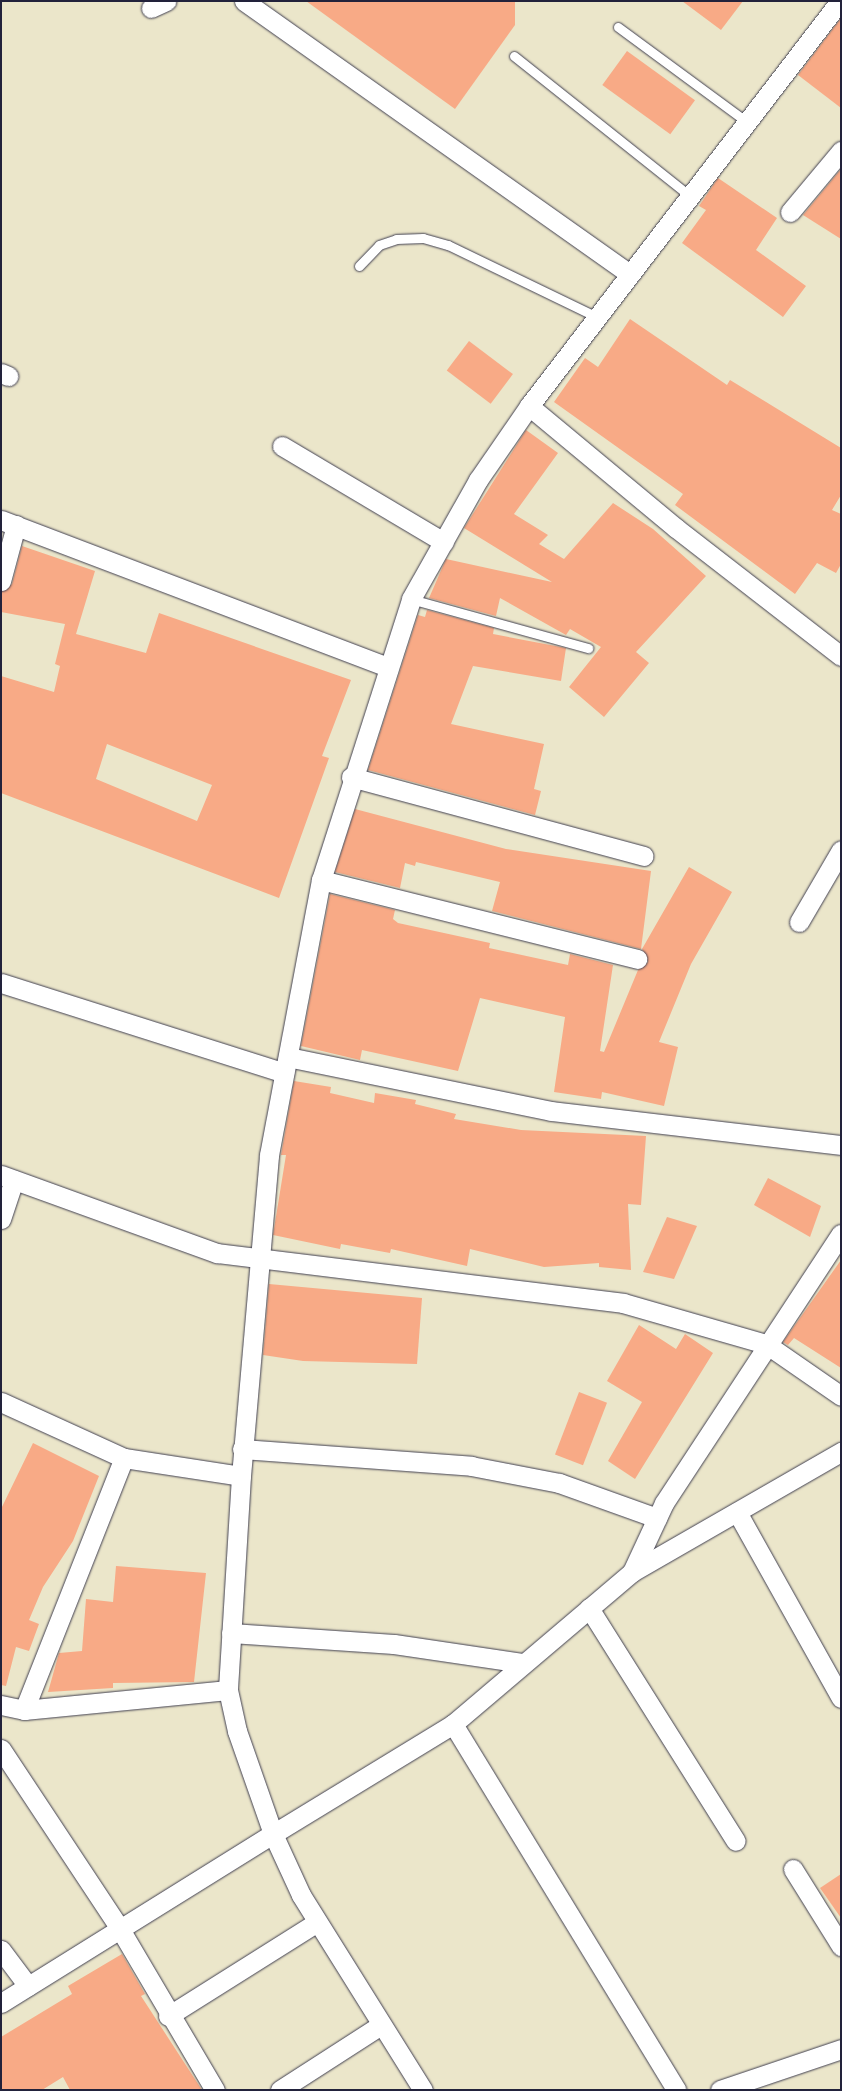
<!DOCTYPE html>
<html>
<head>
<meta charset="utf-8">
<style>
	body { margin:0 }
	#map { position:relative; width:842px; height:2091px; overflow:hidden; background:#ebe6ca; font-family:"IM FELL Great Primer",serif }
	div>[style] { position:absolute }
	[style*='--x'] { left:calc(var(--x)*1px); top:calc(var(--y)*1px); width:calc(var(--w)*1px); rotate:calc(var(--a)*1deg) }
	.building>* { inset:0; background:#f8aa86; transform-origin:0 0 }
	.roads { filter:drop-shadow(0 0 1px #403f50) drop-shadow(0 0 1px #403f50) }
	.service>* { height:9px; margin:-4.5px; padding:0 4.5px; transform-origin:4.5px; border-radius:4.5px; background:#fff }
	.minor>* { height:19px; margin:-9.5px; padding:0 9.5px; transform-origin:9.5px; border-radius:9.5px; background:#fff }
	span { translate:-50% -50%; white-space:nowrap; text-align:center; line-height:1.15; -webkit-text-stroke:4px #f6f6f2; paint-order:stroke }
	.frame { position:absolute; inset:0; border:2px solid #22223b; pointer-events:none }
</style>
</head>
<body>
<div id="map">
	<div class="building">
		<i style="clip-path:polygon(306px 1px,515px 1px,515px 25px,455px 109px)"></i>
		<i style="clip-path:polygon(682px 1px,743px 1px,721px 30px)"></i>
		<i style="clip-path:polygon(841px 18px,841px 108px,798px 75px)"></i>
		<i style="left:627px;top:51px;width:84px;height:42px;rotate:36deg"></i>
		<i style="clip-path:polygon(841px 169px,841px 239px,803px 215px)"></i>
		<i style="clip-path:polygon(718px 178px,777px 218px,756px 250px,806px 286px,783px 317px,682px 243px,706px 210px,699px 206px)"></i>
		<i style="clip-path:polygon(630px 319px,727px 385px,730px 380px,841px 448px,841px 495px,832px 510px,841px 514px,841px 564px,836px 573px,817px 563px,795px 594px,675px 505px,683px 494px,554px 402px,585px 358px,598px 367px)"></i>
		<i style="left:469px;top:341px;width:55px;height:37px;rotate:37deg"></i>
		<i style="clip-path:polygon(526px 430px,558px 453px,514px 514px,548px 535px,539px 544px,564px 559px,613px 503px,653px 529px,706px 576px,636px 652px,649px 663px,604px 717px,569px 687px,601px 647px,570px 629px,566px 635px,500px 598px,496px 616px,429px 598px,446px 559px,552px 582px,464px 528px)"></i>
		<i style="clip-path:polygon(evenodd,22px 546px,95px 571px,76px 634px,146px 653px,159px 613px,351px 680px,322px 756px,329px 758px,279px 898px,1px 793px,1px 676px,54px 692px,60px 666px,55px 664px,65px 624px,1px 612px,1px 592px,12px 584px,22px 546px,107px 744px,212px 785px,197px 821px,96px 779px,107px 744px)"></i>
		<i style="clip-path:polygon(427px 610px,494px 628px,493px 634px,566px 648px,561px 681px,473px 666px,451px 724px,544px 744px,534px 789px,541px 791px,535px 815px,368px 770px,418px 615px,425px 617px)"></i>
		<i style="clip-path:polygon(355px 809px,506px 849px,651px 871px,641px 949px,492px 911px,500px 882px,416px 862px,415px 866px,405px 863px,400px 888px,335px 872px)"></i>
		<i style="clip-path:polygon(689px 867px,732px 892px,691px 964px,659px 1042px,678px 1047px,664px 1106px,602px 1092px,601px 1099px,554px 1092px,565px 1017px,480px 998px,458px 1071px,362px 1050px,360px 1060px,301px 1046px,330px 894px,395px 910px,393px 919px,398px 923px,490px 943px,489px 948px,568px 965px,570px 954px,613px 965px,600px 1051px,604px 1052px,638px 970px,648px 962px,642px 949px)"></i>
		<i style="clip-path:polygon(294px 1081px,331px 1087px,330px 1093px,374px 1103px,375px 1093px,416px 1100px,415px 1104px,456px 1114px,454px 1119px,521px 1130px,646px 1136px,641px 1205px,628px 1204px,631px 1270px,599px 1267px,599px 1263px,544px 1267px,470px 1249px,467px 1266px,391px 1249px,390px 1253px,341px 1244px,340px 1249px,273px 1235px,286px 1155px,281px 1155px)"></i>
		<i style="clip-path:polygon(768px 1178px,821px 1206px,810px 1237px,754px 1205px)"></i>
		<i style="clip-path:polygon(667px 1217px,697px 1226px,674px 1279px,643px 1272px)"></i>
		<i style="clip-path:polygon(841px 1260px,841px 1368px,794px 1338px,788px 1345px,783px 1342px)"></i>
		<i style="clip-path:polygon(269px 1284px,422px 1298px,417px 1364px,303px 1361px,263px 1355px)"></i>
		<i style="clip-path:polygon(639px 1325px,676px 1349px,685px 1334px,713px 1353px,635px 1479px,608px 1461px,642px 1402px,607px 1381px)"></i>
		<i style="left:579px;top:1392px;width:30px;height:67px;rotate:21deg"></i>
		<i style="clip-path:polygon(33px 1443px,99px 1476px,73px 1541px,43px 1587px,29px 1620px,39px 1624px,29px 1651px,16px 1647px,6px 1686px,1px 1685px,1px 1509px)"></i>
		<i style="clip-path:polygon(116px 1566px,206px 1573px,194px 1682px,113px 1683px,113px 1688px,48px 1692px,59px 1653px,82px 1651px,86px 1599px,113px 1602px)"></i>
		<i style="clip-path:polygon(841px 1874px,841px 1918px,820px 1888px)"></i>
		<i style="clip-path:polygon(122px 1954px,145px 1994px,141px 1996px,202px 2090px,70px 2090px,63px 2077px,42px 2090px,1px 2090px,1px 2037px,72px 1994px,68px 1986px)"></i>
	</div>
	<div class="roads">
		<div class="service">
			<i style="--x:618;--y:27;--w:160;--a:36.4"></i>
			<i style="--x:514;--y:56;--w:226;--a:38.5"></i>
			<i style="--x:359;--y:266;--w:29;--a:-46"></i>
			<i style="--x:379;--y:245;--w:18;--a:-19"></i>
			<i style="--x:396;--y:239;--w:27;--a:-2"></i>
			<i style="--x:423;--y:238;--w:26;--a:16"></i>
			<i style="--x:448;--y:245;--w:168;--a:25.8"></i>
			<i style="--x:411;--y:599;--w:184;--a:15.5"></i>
		</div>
		<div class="minor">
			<i style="--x:244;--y:1;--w:473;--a:35.3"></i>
			<i style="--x:151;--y:8;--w:17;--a:-25"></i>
			<i style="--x:790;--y:212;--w:80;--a:-50.1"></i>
			<i style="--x:1;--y:373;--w:8;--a:23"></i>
			<i style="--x:529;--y:406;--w:191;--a:39.7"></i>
			<i style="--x:676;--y:528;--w:209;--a:37.8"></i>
			<i style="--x:282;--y:446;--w:188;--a:30.7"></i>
			<i style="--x:1;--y:520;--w:414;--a:20.8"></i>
			<i style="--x:1;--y:581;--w:58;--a:-75"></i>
			<i style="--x:351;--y:777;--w:303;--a:15.1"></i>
			<i style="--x:321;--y:880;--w:326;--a:14"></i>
			<i style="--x:799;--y:922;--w:83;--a:-59.7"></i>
			<i style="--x:1;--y:983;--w:297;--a:17.6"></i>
			<i style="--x:288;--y:1057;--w:268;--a:11.6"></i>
			<i style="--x:551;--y:1111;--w:292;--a:6.7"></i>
			<i style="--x:1;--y:1175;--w:230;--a:19.9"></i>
			<i style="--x:217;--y:1253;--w:409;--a:7"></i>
			<i style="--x:623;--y:1303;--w:149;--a:16"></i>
			<i style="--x:766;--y:1344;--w:91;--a:34.7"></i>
			<i style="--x:1;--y:1219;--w:41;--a:-71.6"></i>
			<i style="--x:1;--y:1402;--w:135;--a:24.5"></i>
			<i style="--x:124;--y:1458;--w:118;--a:8.7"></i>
			<i style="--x:241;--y:1476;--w:214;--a:93.5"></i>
			<i style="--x:228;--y:1690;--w:42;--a:77.6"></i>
			<i style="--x:237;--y:1731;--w:109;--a:70.7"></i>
			<i style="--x:273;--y:1834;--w:211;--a:-31.4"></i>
			<i style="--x:453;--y:1724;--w:429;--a:58.6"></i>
			<i style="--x:242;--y:1449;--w:230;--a:4.2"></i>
			<i style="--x:471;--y:1466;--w:90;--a:10.9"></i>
			<i style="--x:559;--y:1483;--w:104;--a:19.7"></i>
			<i style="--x:241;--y:1476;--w:322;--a:-85"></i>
			<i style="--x:269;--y:1155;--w:280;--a:-79.3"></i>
			<i style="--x:321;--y:880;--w:295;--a:-72.2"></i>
			<i style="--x:411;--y:599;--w:137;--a:-60.6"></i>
			<i style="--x:478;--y:480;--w:90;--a:-55.4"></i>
			<i style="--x:529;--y:406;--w:511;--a:-52.48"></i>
			<i style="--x:737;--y:1512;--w:213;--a:60.8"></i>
			<i style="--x:632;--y:1572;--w:241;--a:-29.9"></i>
			<i style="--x:589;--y:1608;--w:275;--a:57.8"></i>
			<i style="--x:231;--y:1633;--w:163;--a:3.9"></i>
			<i style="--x:394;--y:1644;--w:129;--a:8.4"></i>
			<i style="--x:1;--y:1705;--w:24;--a:12"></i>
			<i style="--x:24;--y:1710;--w:205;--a:-5.6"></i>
			<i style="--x:24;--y:1710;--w:271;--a:-68.4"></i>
			<i style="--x:453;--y:1724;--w:235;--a:-40.3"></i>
			<i style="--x:632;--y:1572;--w:76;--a:-65.1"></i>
			<i style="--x:664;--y:1503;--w:322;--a:-56.7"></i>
			<i style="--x:1;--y:1749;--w:216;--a:56.5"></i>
			<i style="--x:120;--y:1929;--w:187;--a:59.5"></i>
			<i style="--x:793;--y:1869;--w:91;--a:58.1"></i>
			<i style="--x:1;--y:1950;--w:45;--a:53.1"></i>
			<i style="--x:1;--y:2003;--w:320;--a:-31.9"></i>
			<i style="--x:273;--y:1834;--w:67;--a:65.3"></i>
			<i style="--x:301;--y:1895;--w:230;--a:58"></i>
			<i style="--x:168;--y:2016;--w:176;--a:-32.2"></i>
			<i style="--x:280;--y:2090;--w:120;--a:-32.8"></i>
			<i style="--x:720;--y:2090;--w:128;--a:-18.7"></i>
		</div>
	</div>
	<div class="frame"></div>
</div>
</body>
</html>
